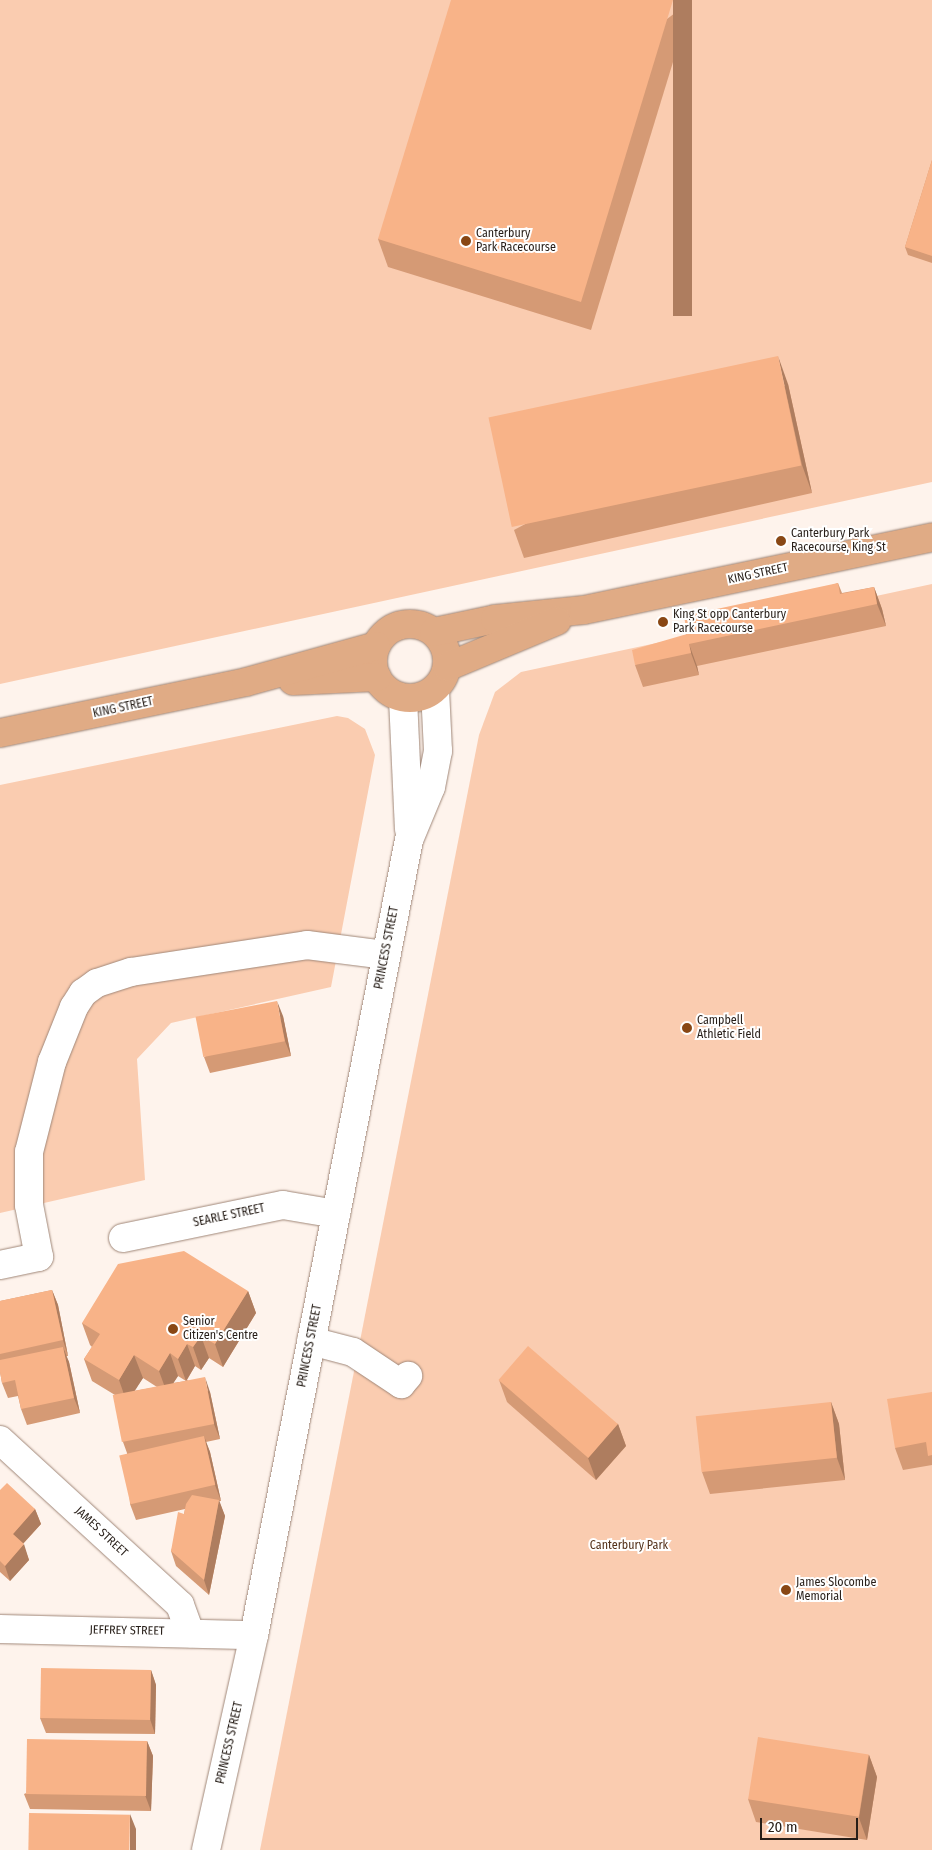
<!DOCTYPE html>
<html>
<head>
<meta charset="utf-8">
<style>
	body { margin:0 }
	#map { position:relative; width:932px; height:1850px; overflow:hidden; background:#fef3ec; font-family:"Fira Sans Condensed",sans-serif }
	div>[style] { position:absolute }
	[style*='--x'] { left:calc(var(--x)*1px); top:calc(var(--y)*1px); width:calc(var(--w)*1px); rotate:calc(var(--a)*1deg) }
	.green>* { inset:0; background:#faccb0 }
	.roads { filter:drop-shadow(0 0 1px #a08778) drop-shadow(0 0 1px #a08778) }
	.minor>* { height:28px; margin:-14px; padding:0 14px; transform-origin:14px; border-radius:14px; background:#fff }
	.major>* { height:28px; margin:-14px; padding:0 14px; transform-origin:14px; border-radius:14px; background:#e0ab85 }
	.major>.ring { margin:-14px; padding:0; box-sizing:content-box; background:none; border:28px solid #e0ab85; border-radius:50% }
	.wall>* { inset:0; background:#d59a75 }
	.shaded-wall>* { inset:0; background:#ae7d5f; transform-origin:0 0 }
	.building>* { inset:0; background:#f8b388; transform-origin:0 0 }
	.dots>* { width:14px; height:14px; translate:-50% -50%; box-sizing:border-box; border:2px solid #fff; border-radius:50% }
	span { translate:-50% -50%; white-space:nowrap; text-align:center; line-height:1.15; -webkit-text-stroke:4px #fff; paint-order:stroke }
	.poi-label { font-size:12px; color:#271e18 }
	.left { translate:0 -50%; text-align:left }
	.street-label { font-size:12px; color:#271e18 }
	.park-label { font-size:12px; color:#54311a }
	.scale { position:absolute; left:760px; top:1818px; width:98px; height:22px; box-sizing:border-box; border:2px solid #271e18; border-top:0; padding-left:6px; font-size:15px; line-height:18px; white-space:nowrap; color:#271e18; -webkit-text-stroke:4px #fff; paint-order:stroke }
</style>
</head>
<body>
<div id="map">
	<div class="green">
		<i style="clip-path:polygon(0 0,932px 0,932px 482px,0 684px)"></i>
		<i style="clip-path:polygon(932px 584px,932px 1850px,260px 1850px,479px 735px,495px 692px,521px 672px)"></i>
		<i style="clip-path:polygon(337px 716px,348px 718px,365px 729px,375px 755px,331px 987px,171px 1023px,137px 1059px,145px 1180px,0 1213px,0 785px)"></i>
	</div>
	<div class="roads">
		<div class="minor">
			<i style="--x:403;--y:698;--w:131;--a:87.4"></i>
			<i style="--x:123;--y:1238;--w:163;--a:-11.7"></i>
			<i style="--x:283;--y:1205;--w:54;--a:9.6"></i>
			<i style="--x:0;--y:1265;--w:40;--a:-12"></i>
			<i style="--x:39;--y:1257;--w:53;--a:-100.9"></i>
			<i style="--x:29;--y:1205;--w:53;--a:-90"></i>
			<i style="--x:29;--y:1152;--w:93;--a:-75.7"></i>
			<i style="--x:52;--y:1062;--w:59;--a:-68.2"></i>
			<i style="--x:74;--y:1007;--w:17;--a:-57"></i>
			<i style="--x:83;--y:993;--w:17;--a:-36"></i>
			<i style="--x:97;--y:983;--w:36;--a:-18"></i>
			<i style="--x:131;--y:972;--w:178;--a:-8.7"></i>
			<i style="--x:307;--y:945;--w:80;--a:7.2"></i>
			<i style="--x:311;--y:1341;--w:43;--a:14.7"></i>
			<i style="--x:353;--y:1352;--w:58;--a:33.7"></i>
			<i style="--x:401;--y:1384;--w:11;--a:-49"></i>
			<i style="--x:0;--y:1440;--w:244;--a:42.5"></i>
			<i style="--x:180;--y:1605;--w:30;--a:70"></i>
			<i style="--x:0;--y:1629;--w:254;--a:1.4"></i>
			<i style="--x:206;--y:1850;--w:220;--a:-77.4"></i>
			<i style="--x:254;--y:1635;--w:810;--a:-78.97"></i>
			<i style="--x:409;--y:840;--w:57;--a:-67.5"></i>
			<i style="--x:431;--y:787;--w:37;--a:-79"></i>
			<i style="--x:438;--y:751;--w:62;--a:-92.8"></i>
		</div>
		<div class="major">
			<i class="ring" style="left:373px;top:624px;width:46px;height:46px"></i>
			<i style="--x:434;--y:632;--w:62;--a:-12"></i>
			<i style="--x:495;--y:619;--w:89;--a:-5.8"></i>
			<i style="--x:584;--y:610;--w:356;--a:-11.8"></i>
			<i style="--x:447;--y:667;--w:119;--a:-22.7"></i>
			<i style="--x:293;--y:681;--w:84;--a:-2.7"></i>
			<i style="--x:0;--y:733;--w:251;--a:-11.7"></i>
			<i style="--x:246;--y:682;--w:135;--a:-15.5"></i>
		</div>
	</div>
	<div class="wall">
		<i style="clip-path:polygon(692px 0,591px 330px,388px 267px,378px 239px)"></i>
		<i style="clip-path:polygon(932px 160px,932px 263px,908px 255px,905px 247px)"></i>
		<i style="clip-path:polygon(788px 384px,812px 493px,524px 558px,514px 530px)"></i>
		<i style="clip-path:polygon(838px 583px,842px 593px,874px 587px,882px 609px,886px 626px,697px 666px,699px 675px,643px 687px,635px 665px,687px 634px)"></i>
		<i style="clip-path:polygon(283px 1016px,291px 1056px,210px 1073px,204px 1057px)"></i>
		<i style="clip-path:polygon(52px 1290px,58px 1305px,68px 1356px,66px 1356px,69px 1362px,80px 1413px,27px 1425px,21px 1409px,18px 1396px,8px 1398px,2px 1383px,0 1372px,0 1301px)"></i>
		<i style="clip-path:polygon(evenodd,248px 1291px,256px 1313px,223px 1367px,209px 1358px,201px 1370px,195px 1366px,187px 1380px,210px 1392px,220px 1439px,206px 1442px,210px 1452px,221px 1501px,219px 1501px,225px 1516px,209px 1595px,176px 1566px,171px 1551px,184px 1514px,185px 1509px,136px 1520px,130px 1504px,127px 1453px,123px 1442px,115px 1395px,92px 1381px,84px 1359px,92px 1347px,90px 1345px,82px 1323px,248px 1291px,178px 1376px,186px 1381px,173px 1383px,178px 1376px,248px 1291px,143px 1378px,157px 1387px,134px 1391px,143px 1378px)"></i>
		<i style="clip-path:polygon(499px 1380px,618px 1424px,626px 1446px,596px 1480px,507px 1402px)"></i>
		<i style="clip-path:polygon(932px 1392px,932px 1465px,903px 1470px,895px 1448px)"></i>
		<i style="clip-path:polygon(831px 1402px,839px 1424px,845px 1480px,710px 1494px,702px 1472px)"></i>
		<i style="clip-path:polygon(0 1490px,35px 1509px,41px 1524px,23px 1544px,29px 1560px,10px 1581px,0 1572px)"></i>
		<i style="clip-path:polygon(151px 1670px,156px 1685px,155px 1734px,46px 1733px,40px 1718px)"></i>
		<i style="clip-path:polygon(147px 1741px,153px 1756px,151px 1811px,30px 1809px,24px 1794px)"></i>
		<i style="clip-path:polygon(869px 1755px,877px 1777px,867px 1840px,756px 1822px,748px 1799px)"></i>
	</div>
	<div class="shaded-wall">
		<i style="left:673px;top:0;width:19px;height:316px"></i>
		<i style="clip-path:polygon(778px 356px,788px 384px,812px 493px,802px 465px)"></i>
		<i style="clip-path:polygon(874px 587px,882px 609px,886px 626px,877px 604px)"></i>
		<i style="clip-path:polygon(689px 644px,697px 666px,699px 675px,691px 653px)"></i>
		<i style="clip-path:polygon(277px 1001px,283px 1016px,291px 1056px,285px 1041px)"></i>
		<i style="clip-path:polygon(52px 1290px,58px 1305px,68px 1356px,63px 1340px)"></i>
		<i style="clip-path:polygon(248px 1291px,256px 1313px,223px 1367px,215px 1344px)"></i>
		<i style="clip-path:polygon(201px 1336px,209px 1358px,201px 1370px,193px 1347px)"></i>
		<i style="clip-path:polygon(187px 1344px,195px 1366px,186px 1381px,178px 1359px)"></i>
		<i style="clip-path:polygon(63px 1347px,69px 1362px,80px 1413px,74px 1398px)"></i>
		<i style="clip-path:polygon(170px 1353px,178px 1376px,167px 1393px,159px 1371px)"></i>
		<i style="clip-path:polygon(134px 1355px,143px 1378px,127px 1403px,119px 1380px)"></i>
		<i style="clip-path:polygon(205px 1377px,210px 1392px,220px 1439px,214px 1424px)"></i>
		<i style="clip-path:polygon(831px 1402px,839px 1424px,845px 1480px,837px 1458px)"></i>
		<i style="clip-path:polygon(618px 1424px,626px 1446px,596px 1480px,588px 1458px)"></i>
		<i style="clip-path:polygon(204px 1436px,210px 1452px,221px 1501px,215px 1485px)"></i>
		<i style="clip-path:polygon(219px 1500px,225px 1516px,209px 1595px,204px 1580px)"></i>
		<i style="clip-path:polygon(35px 1509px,41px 1524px,18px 1549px,13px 1534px)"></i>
		<i style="clip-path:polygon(24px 1544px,29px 1560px,10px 1581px,5px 1566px)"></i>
		<i style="clip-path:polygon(151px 1670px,156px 1685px,155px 1734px,150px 1719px)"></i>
		<i style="clip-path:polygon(147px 1741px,153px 1756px,151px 1811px,145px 1795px)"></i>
		<i style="clip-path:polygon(869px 1755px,877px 1777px,867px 1840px,859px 1818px)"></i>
		<i style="clip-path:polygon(130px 1814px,136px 1829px,136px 1850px,130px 1850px)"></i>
	</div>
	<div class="building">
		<i style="clip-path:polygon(451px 0,673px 0,581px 302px,378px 239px)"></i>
		<i style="clip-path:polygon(932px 160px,932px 256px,905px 247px)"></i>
		<i style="left:778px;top:356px;width:112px;height:296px;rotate:78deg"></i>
		<i style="clip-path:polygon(838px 583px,840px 594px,874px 587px,877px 604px,689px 644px,691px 653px,635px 665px,632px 650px,687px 634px,684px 616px)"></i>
		<i style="left:277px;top:1001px;width:41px;height:83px;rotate:79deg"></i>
		<i style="clip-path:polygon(184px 1251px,248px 1291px,215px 1344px,201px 1336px,193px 1347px,187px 1344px,178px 1359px,170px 1353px,159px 1371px,134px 1355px,119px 1380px,84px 1359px,100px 1334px,82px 1323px,118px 1264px)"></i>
		<i style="clip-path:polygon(52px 1290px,63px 1340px,0 1354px,0 1301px)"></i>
		<i style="left:528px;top:1346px;width:119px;height:45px;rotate:41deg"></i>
		<i style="clip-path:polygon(63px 1347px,74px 1398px,21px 1409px,15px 1380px,2px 1383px,0 1372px,0 1360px)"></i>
		<i style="left:205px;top:1377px;width:48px;height:94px;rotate:79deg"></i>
		<i style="clip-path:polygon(932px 1392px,932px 1455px,928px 1456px,926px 1442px,895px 1448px,887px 1399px)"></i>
		<i style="left:831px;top:1402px;width:56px;height:136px;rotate:84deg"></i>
		<i style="left:204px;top:1436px;width:50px;height:87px;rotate:77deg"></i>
		<i style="clip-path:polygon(7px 1483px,35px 1509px,13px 1534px,24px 1544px,5px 1566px,0 1561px,0 1490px)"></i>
		<i style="clip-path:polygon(192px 1495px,219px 1500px,204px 1580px,171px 1551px,178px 1512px,184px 1514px,186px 1504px)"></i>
		<i style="left:41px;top:1668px;width:110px;height:50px;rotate:1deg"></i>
		<i style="left:758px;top:1737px;width:112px;height:63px;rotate:9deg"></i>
		<i style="left:27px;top:1739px;width:120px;height:55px;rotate:1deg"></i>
		<i style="left:29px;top:1813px;width:101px;height:37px;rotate:1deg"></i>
	</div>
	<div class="dots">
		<i style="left:466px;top:241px;background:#894714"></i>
		<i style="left:781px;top:541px;background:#894714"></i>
		<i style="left:663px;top:622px;background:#894714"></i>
		<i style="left:687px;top:1028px;background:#894714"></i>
		<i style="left:173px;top:1329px;background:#894714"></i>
		<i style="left:786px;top:1590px;background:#894714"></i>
	</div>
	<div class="poi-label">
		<span class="left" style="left:476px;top:241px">Canterbury<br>Park Racecourse</span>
		<span class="left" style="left:791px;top:541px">Canterbury Park<br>Racecourse, King St</span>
		<span class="left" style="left:673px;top:622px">King St opp Canterbury<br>Park Racecourse</span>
		<span class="left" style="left:697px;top:1028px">Campbell<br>Athletic Field</span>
		<span class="left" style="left:183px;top:1329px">Senior<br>Citizen's Centre</span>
		<span class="left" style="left:796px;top:1590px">James Slocombe<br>Memorial</span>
	</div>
	<div class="street-label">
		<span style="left:758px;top:574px;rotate:-12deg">KING STREET</span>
		<span style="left:123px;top:708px;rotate:-12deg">KING STREET</span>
		<span style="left:387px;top:948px;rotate:-79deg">PRINCESS STREET</span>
		<span style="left:229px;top:1216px;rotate:-12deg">SEARLE STREET</span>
		<span style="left:310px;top:1346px;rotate:-79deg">PRINCESS STREET</span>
		<span style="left:101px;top:1532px;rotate:43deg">JAMES STREET</span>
		<span style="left:127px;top:1631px;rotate:1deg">JEFFREY STREET</span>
		<span style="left:230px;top:1743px;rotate:-77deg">PRINCESS STREET</span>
	</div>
	<div class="park-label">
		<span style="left:629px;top:1546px">Canterbury Park</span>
	</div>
	<div class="scale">20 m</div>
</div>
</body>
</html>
